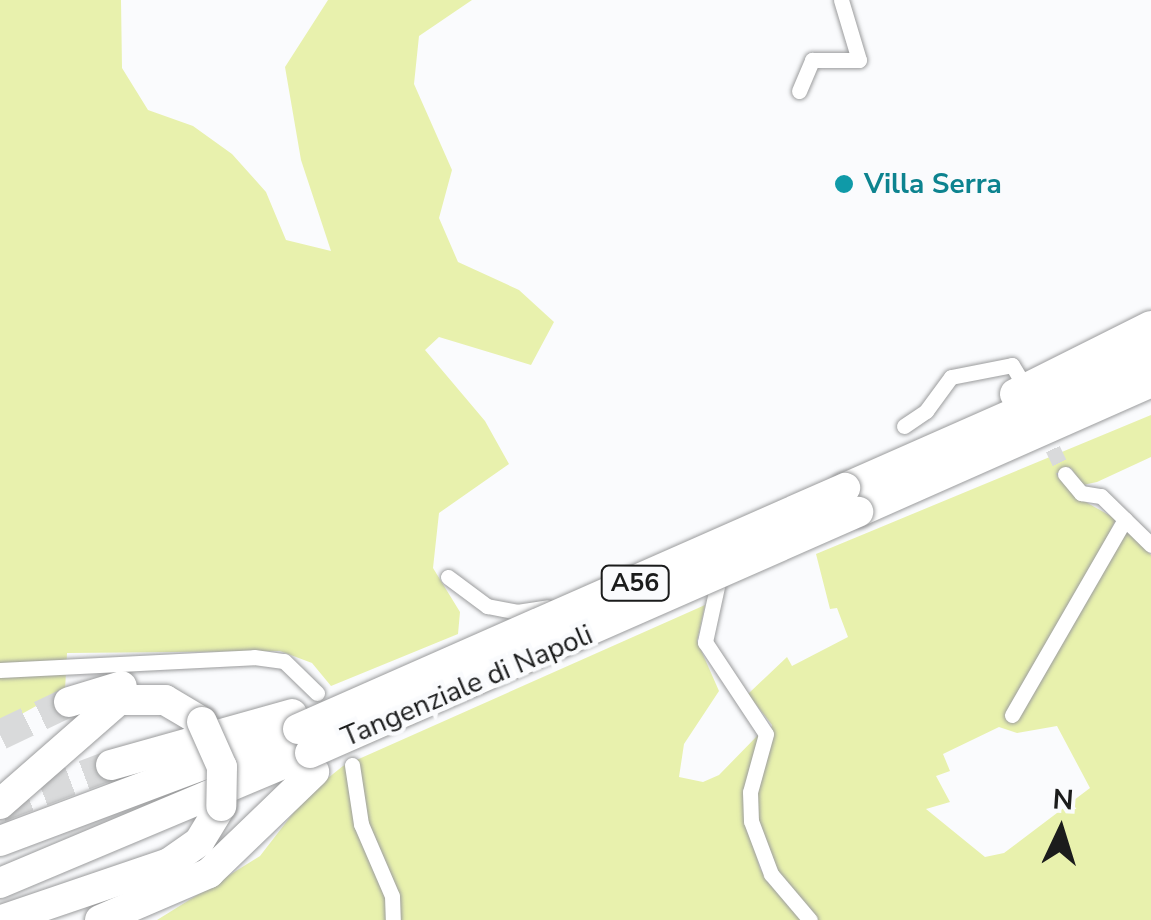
<!DOCTYPE html>
<html>
<head>
<meta charset="utf-8">
<style>
	body { margin:0 }
	#map { position:relative; width:1151px; height:920px; overflow:hidden; background:#fafbfd; font-family:"Nunito Sans",sans-serif }
	div>[style] { position:absolute }
	[style*='--x'] { left:calc(var(--x)*1px); top:calc(var(--y)*1px); width:calc(var(--w)*1px); rotate:calc(var(--a)*1deg) }
	.green>* { inset:0; background:#e8f1ad }
	.street-tunnel>* { height:15px; margin-top:-7.5px; transform-origin:0; background:repeating-linear-gradient(90deg,#d9dadb 0 15px,transparent 0 23px) }
	.highway-tunnel>* { height:30px; margin-top:-15px; transform-origin:0; background:repeating-linear-gradient(90deg,#d9dadb 0 30px,transparent 0 45px) }
	.roads { filter:drop-shadow(0 0 2px #9b9c9d) drop-shadow(0 0 2px #9b9c9d) }
	.street>* { height:15px; margin:-7.5px; padding:0 7.5px; transform-origin:7.5px; border-radius:7.5px; background:#fff }
	.highway>* { height:30px; margin:-15px; padding:0 15px; transform-origin:15px; border-radius:15px; background:#fff }
	.bridges { filter:drop-shadow(0 0 2px #9b9c9d) drop-shadow(0 0 2px #9b9c9d) }
	.highway-bridge>* { height:30px; margin:-15px; padding:0 15px; transform-origin:15px; border-radius:15px; background:#fff }
	.dots>* { width:28px; height:28px; translate:-50% -50%; box-sizing:border-box; border:5px solid #fafbfd; border-radius:50% }
	span { translate:-50% -50%; white-space:nowrap; text-align:center; line-height:1.15; -webkit-text-stroke:9px #fafbfd; paint-order:stroke }
	.shield-label span { padding:2px 8px; background:#fafbfd; border:2px solid; border-radius:8px; -webkit-text-stroke-width:0 }
	.shield-label { font-size:25px; color:#1b1c1c; font-weight:700 }
	.culture-label { font-size:28px; color:#0d838f; font-weight:700 }
	.left { translate:0 -50%; text-align:left }
	.street-label { font-size:28px; color:#1b1c1c }
	.north { position:absolute; left:1011px; top:780px; width:100px; height:100px; -webkit-text-stroke:8px #fafbfd; paint-order:stroke; rotate:4deg; font-size:28px; font-weight:700; line-height:40px; text-align:center; color:#1b1c1c }
	.north::after { content:''; display:block; margin:auto; width:35px; height:45px; background:#1b1c1c; clip-path:polygon(50% 0,100% 100%,50% 72%,0 100%) }
</style>
</head>
<body>
<div id="map">
	<div class="green">
		<i style="clip-path:polygon(0 0,121px 0,122px 68px,148px 110px,193px 126px,232px 154px,266px 192px,286px 240px,331px 251px,301px 160px,285px 67px,328px 0,472px 0,419px 36px,414px 84px,452px 170px,439px 218px,458px 262px,519px 290px,554px 322px,531px 365px,439px 337px,425px 350px,485px 421px,509px 464px,439px 513px,433px 568px,460px 612px,458px 634px,331px 686px,312px 663px,280px 651px,67px 653px,65px 690px,0 726px)"></i>
		<i style="clip-path:polygon(evenodd,1151px 415px,1151px 457px,1097px 482px,1083px 485px,1071px 468px,1058px 474px,1075px 496px,1116px 519px,1085px 583px,1093px 591px,1126px 530px,1151px 555px,1151px 920px,817px 920px,771px 862px,758px 825px,755px 803px,772px 725px,748px 694px,787px 657px,792px 666px,848px 637px,837px 608px,830px 609px,816px 554px,1151px 415px,1057px 726px,1090px 788px,1004px 853px,985px 857px,926px 809px,950px 802px,936px 776px,950px 771px,943px 754px,999px 727px,1017px 733px,1057px 726px)"></i>
		<i style="clip-path:polygon(705px 605px,697px 641px,719px 691px,684px 744px,679px 777px,703px 782px,719px 775px,760px 733px,746px 816px,760px 869px,801px 920px,157px 920px,260px 856px,308px 794px,343px 766px)"></i>
	</div>
	<div class="street-tunnel">
		<i style="--x:1043;--y:428;--w:51;--a:64.4"></i>
	</div>
	<div class="highway-tunnel">
		<i style="--x:0;--y:735;--w:76;--a:-25.6"></i>
		<i style="--x:0;--y:807;--w:119;--a:-20.7"></i>
	</div>
	<div class="roads">
		<div class="street">
			<i style="--x:799;--y:91;--w:34;--a:-67"></i>
			<i style="--x:812;--y:60;--w:47;--a:0"></i>
			<i style="--x:859;--y:60;--w:63;--a:-106.7"></i>
			<i style="--x:904;--y:426;--w:27;--a:-34"></i>
			<i style="--x:926;--y:411;--w:42;--a:-53.7"></i>
			<i style="--x:951;--y:377;--w:62;--a:-11.1"></i>
			<i style="--x:1012;--y:365;--w:12;--a:59"></i>
			<i style="--x:1065;--y:474;--w:25;--a:50"></i>
			<i style="--x:1081;--y:493;--w:20;--a:9"></i>
			<i style="--x:1101;--y:496;--w:70;--a:44.4"></i>
			<i style="--x:720;--y:573;--w:71;--a:102.3"></i>
			<i style="--x:705;--y:642;--w:110;--a:56.5"></i>
			<i style="--x:766;--y:734;--w:60;--a:105.4"></i>
			<i style="--x:750;--y:792;--w:29;--a:88"></i>
			<i style="--x:751;--y:821;--w:57;--a:69.3"></i>
			<i style="--x:771;--y:874;--w:60;--a:49.7"></i>
			<i style="--x:448;--y:577;--w:49;--a:36.6"></i>
			<i style="--x:487;--y:606;--w:31;--a:11"></i>
			<i style="--x:517;--y:612;--w:30;--a:-9"></i>
			<i style="--x:0;--y:670;--w:254;--a:-2.9"></i>
			<i style="--x:254;--y:657;--w:30;--a:8"></i>
			<i style="--x:284;--y:661;--w:46;--a:44.1"></i>
			<i style="--x:1012;--y:715;--w:226;--a:-60"></i>
			<i style="--x:352;--y:765;--w:60;--a:81.3"></i>
			<i style="--x:361;--y:824;--w:78;--a:66.7"></i>
			<i style="--x:392;--y:896;--w:24;--a:88"></i>
		</div>
		<div class="highway">
			<i style="--x:1015;--y:394;--w:152;--a:-26.6"></i>
			<i style="--x:845;--y:488;--w:334;--a:-23.8"></i>
			<i style="--x:858;--y:512;--w:321;--a:-23.9"></i>
			<i style="--x:69;--y:702;--w:55;--a:-16.8"></i>
			<i style="--x:111;--y:765;--w:188;--a:-15.7"></i>
			<i style="--x:0;--y:804;--w:158;--a:-41.2"></i>
			<i style="--x:119;--y:700;--w:46;--a:0"></i>
			<i style="--x:165;--y:700;--w:43;--a:30.7"></i>
			<i style="--x:0;--y:841;--w:318;--a:-20.6"></i>
			<i style="--x:0;--y:883;--w:336;--a:-22.8"></i>
			<i style="--x:2;--y:920;--w:176;--a:-18.8"></i>
			<i style="--x:169;--y:863;--w:37;--a:-35"></i>
			<i style="--x:199;--y:842;--w:42;--a:-58.6"></i>
			<i style="--x:100;--y:920;--w:119;--a:-23.3"></i>
			<i style="--x:209;--y:873;--w:146;--a:-43.9"></i>
		</div>
	</div>
	<div class="bridges">
		<div class="highway-bridge">
			<i style="--x:202;--y:722;--w:49;--a:66"></i>
			<i style="--x:222;--y:767;--w:39;--a:91"></i>
			<i style="--x:298;--y:729;--w:598;--a:-23.78"></i>
			<i style="--x:310;--y:753;--w:599;--a:-23.74"></i>
		</div>
	</div>
	<div class="dots">
		<i style="left:844px;top:184px;background:#0f9aa8"></i>
	</div>
	<div class="shield-label">
		<span style="left:635px;top:583px">A56</span>
	</div>
	<div class="culture-label">
		<span class="left" style="left:864px;top:184px">Villa Serra</span>
	</div>
	<div class="street-label">
		<span style="left:467px;top:686px;rotate:-23deg">Tangenziale di Napoli</span>
	</div>
	<div class="north">N</div>
</div>
</body>
</html>
